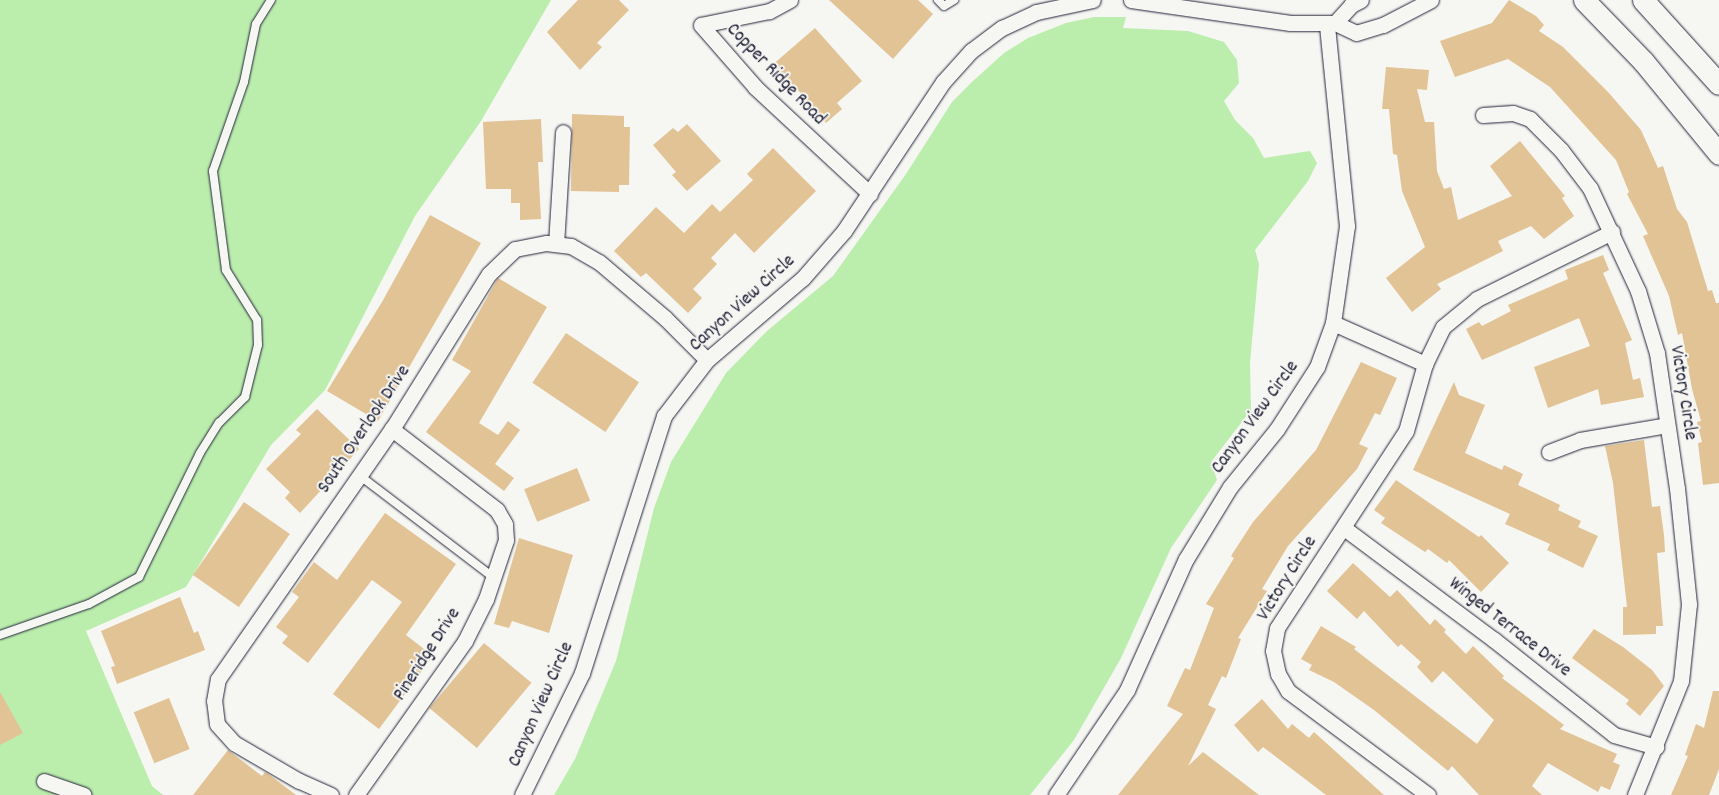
<!DOCTYPE html>
<html>
<head>
<meta charset="utf-8">
<style>
	body { margin:0 }
	#map { position:relative; width:1719px; height:795px; overflow:hidden; background:#f6f6f2; font-family:Dekko,sans-serif }
	div>[style] { position:absolute }
	[style*='--x'] { left:calc(var(--x)*1px); top:calc(var(--y)*1px); width:calc(var(--w)*1px); rotate:calc(var(--a)*1deg) }
	.green>* { inset:0; background:#bbedad }
	.building>* { inset:0; background:#e1c395; transform-origin:0 0 }
	.roads { filter:drop-shadow(0 0 1px #22223b) drop-shadow(0 0 1px #22223b) }
	.lane>* { height:8px; margin:-4px; padding:0 4px; transform-origin:4px; border-radius:4px; background:#f6f6f2 }
	.street>* { height:15px; margin:-7.5px; padding:0 7.5px; transform-origin:7.5px; border-radius:7.5px; background:#f6f6f2 }
	.secondary>* { height:21px; margin:-10.5px; padding:0 10.5px; transform-origin:10.5px; border-radius:10.5px; background:#f6f6f2 }
	span { translate:-50% -50%; white-space:nowrap; text-align:center; line-height:1.15; -webkit-text-stroke:4px #f6f6f2; paint-order:stroke }
	.street-label { font-size:19px; color:#22223b }
</style>
</head>
<body>
<div id="map">
	<div class="green">
		<i style="clip-path:polygon(0 0,551px 0,481px 121px,415px 216px,325px 390px,271px 445px,186px 587px,86px 631px,152px 786px,163px 795px,0 795px)"></i>
		<i style="clip-path:polygon(1094px 17px,1126px 17px,1123px 28px,1188px 31px,1224px 42px,1237px 60px,1239px 83px,1224px 101px,1235px 120px,1253px 138px,1264px 158px,1310px 151px,1317px 163px,1308px 181px,1255px 250px,1259px 264px,1250px 363px,1251px 410px,1211px 462px,1217px 480px,1171px 548px,1121px 658px,1074px 740px,1030px 795px,554px 795px,575px 759px,616px 661px,654px 508px,671px 462px,726px 373px,767px 331px,833px 276px,906px 174px,952px 102px,972px 82px,1004px 53px,1028px 38px,1066px 23px)"></i>
	</div>
	<div class="building">
		<i style="clip-path:polygon(578px 0,619px 0,629px 10px,597px 43px,602px 47px,580px 70px,547px 32px)"></i>
		<i style="clip-path:polygon(829px 0,918px 0,933px 14px,893px 59px)"></i>
		<i style="clip-path:polygon(1509px 0,1536px 16px,1544px 25px,1539px 31px,1563px 47px,1608px 92px,1641px 130px,1658px 168px,1663px 166px,1677px 209px,1687px 222px,1708px 291px,1712px 290px,1716px 303px,1719px 303px,1719px 483px,1703px 485px,1698px 443px,1702px 442px,1697px 422px,1701px 421px,1692px 389px,1682px 333px,1678px 335px,1669px 296px,1643px 236px,1648px 234px,1627px 194px,1629px 192px,1616px 160px,1550px 87px,1508px 59px,1455px 77px,1440px 41px,1492px 23px)"></i>
		<i style="clip-path:polygon(815px 28px,862px 81px,837px 103px,842px 109px,826px 123px,798px 90px,794px 94px,770px 67px)"></i>
		<i style="clip-path:polygon(1386px 67px,1429px 70px,1427px 90px,1417px 89px,1425px 122px,1434px 122px,1437px 171px,1444px 189px,1451px 187px,1458px 220px,1512px 196px,1490px 166px,1520px 141px,1565px 196px,1562px 198px,1574px 216px,1544px 239px,1531px 226px,1498px 241px,1503px 251px,1437px 284px,1441px 289px,1412px 312px,1386px 278px,1425px 247px,1402px 191px,1397px 155px,1393px 154px,1389px 109px,1382px 109px)"></i>
		<i style="clip-path:polygon(572px 114px,624px 116px,624px 127px,630px 127px,629px 185px,619px 185px,619px 192px,571px 191px)"></i>
		<i style="clip-path:polygon(541px 119px,543px 162px,538px 162px,541px 219px,520px 220px,520px 203px,511px 203px,511px 189px,486px 189px,483px 122px)"></i>
		<i style="clip-path:polygon(687px 124px,721px 161px,687px 191px,672px 175px,676px 172px,653px 145px,673px 128px,678px 132px)"></i>
		<i style="clip-path:polygon(773px 148px,816px 191px,754px 253px,735px 233px,711px 258px,717px 264px,693px 289px,702px 298px,688px 313px,646px 273px,641px 277px,614px 251px,656px 207px,684px 233px,712px 204px,720px 212px,753px 180px,747px 174px)"></i>
		<i style="clip-path:polygon(430px 215px,481px 243px,378px 421px,327px 391px,382px 302px)"></i>
		<i style="clip-path:polygon(1603px 255px,1609px 270px,1603px 273px,1632px 340px,1625px 343px,1633px 380px,1640px 378px,1644px 397px,1601px 405px,1598px 389px,1548px 408px,1534px 367px,1590px 346px,1579px 318px,1482px 360px,1466px 329px,1479px 322px,1482px 326px,1511px 311px,1508px 305px,1568px 279px,1565px 270px)"></i>
		<i style="clip-path:polygon(498px 278px,547px 307px,479px 423px,498px 435px,508px 421px,520px 430px,495px 464px,514px 478px,504px 491px,426px 432px,471px 371px,452px 360px)"></i>
		<i style="left:566px;top:333px;width:88px;height:60px;rotate:34deg"></i>
		<i style="clip-path:polygon(1361px 362px,1397px 378px,1380px 415px,1375px 413px,1359px 444px,1368px 448px,1357px 469px,1288px 546px,1262px 589px,1267px 591px,1238px 638px,1241px 639px,1226px 678px,1222px 676px,1208px 705px,1216px 709px,1188px 766px,1203px 752px,1259px 795px,1118px 795px,1183px 714px,1167px 706px,1185px 668px,1190px 670px,1214px 608px,1206px 604px,1234px 558px,1231px 556px,1253px 522px,1316px 450px)"></i>
		<i style="clip-path:polygon(1454px 382px,1459px 395px,1485px 405px,1465px 453px,1502px 470px,1504px 465px,1523px 474px,1518px 485px,1560px 505px,1558px 510px,1581px 521px,1578px 527px,1598px 536px,1583px 568px,1547px 550px,1550px 544px,1505px 524px,1510px 514px,1413px 470px)"></i>
		<i style="clip-path:polygon(317px 409px,359px 449px,300px 513px,285px 498px,290px 492px,266px 469px,301px 434px,296px 430px)"></i>
		<i style="clip-path:polygon(1644px 440px,1652px 507px,1660px 506px,1664px 535px,1665px 552px,1657px 553px,1663px 626px,1656px 626px,1656px 634px,1623px 635px,1623px 607px,1627px 607px,1613px 483px,1605px 446px)"></i>
		<i style="left:577px;top:468px;width:35px;height:57px;rotate:68deg"></i>
		<i style="clip-path:polygon(1396px 480px,1479px 537px,1481px 535px,1509px 563px,1481px 592px,1449px 560px,1447px 563px,1428px 549px,1425px 552px,1381px 523px,1385px 518px,1374px 510px)"></i>
		<i style="left:244px;top:502px;width:56px;height:89px;rotate:35deg"></i>
		<i style="clip-path:polygon(385px 513px,456px 564px,406px 635px,433px 656px,379px 729px,333px 694px,402px 602px,372px 580px,308px 663px,282px 643px,288px 636px,276px 627px,299px 597px,292px 592px,314px 562px,337px 580px)"></i>
		<i style="clip-path:polygon(519px 538px,573px 555px,549px 633px,512px 621px,509px 628px,494px 624px)"></i>
		<i style="clip-path:polygon(1353px 563px,1390px 597px,1397px 590px,1430px 625px,1435px 619px,1446px 630px,1444px 632px,1466px 654px,1473px 646px,1504px 676px,1502px 678px,1564px 725px,1560px 729px,1617px 754px,1613px 762px,1620px 765px,1610px 790px,1601px 786px,1598px 792px,1548px 763px,1532px 786px,1542px 795px,1479px 795px,1452px 766px,1448px 771px,1374px 710px,1334px 682px,1309px 670px,1312px 665px,1301px 659px,1321px 626px,1356px 647px,1354px 649px,1477px 744px,1494px 720px,1443px 671px,1432px 683px,1417px 667px,1421px 662px,1401px 644px,1398px 647px,1364px 611px,1357px 619px,1327px 591px)"></i>
		<i style="clip-path:polygon(180px 597px,194px 633px,198px 631px,205px 650px,117px 684px,111px 667px,115px 666px,101px 631px)"></i>
		<i style="clip-path:polygon(1594px 629px,1623px 647px,1652px 670px,1664px 686px,1640px 716px,1626px 704px,1629px 700px,1572px 658px)"></i>
		<i style="left:484px;top:643px;width:62px;height:85px;rotate:40deg"></i>
		<i style="clip-path:polygon(1713px 691px,1719px 691px,1719px 769px,1709px 795px,1671px 795px,1688px 756px,1685px 755px,1696px 724px,1704px 728px)"></i>
		<i style="clip-path:polygon(0 692px,23px 733px,0 745px)"></i>
		<i style="left:169px;top:698px;width:55px;height:38px;rotate:68deg"></i>
		<i style="clip-path:polygon(1262px 699px,1288px 729px,1292px 724px,1309px 738px,1314px 732px,1384px 795px,1326px 795px,1263px 747px,1258px 752px,1234px 725px)"></i>
		<i style="clip-path:polygon(228px 750px,262px 776px,265px 772px,271px 776px,296px 795px,193px 795px)"></i>
	</div>
	<div class="roads">
		<div class="lane">
			<i style="--x:938;--y:0;--w:8;--a:45"></i>
			<i style="--x:944;--y:6;--w:12;--a:-31"></i>
			<i style="--x:359;--y:475;--w:168;--a:37.3"></i>
			<i style="--x:0;--y:635;--w:94;--a:-19.2"></i>
			<i style="--x:89;--y:604;--w:57;--a:-28.4"></i>
			<i style="--x:139;--y:577;--w:138;--a:-63.8"></i>
			<i style="--x:200;--y:453;--w:36;--a:-58"></i>
			<i style="--x:219;--y:423;--w:37;--a:-45"></i>
			<i style="--x:245;--y:397;--w:54;--a:-76"></i>
			<i style="--x:258;--y:345;--w:25;--a:-92"></i>
			<i style="--x:257;--y:320;--w:59;--a:-121.8"></i>
			<i style="--x:226;--y:270;--w:100;--a:-97.5"></i>
			<i style="--x:213;--y:171;--w:94;--a:-70.8"></i>
			<i style="--x:244;--y:82;--w:59;--a:-78.3"></i>
			<i style="--x:256;--y:24;--w:28;--a:-58"></i>
		</div>
		<div class="street">
			<i style="--x:790;--y:0;--w:24;--a:152"></i>
			<i style="--x:769;--y:11;--w:69;--a:168.4"></i>
			<i style="--x:701;--y:25;--w:82;--a:48.9"></i>
			<i style="--x:755;--y:87;--w:157;--a:42.9"></i>
			<i style="--x:1131;--y:0;--w:161;--a:8.2"></i>
			<i style="--x:1290;--y:23;--w:45;--a:0"></i>
			<i style="--x:1335;--y:23;--w:23;--a:25"></i>
			<i style="--x:1356;--y:33;--w:28;--a:-17"></i>
			<i style="--x:1383;--y:25;--w:54;--a:-27.5"></i>
			<i style="--x:1335;--y:23;--w:24;--a:-48"></i>
			<i style="--x:1351;--y:5;--w:11;--a:-27"></i>
			<i style="--x:1483;--y:115;--w:30;--a:-4"></i>
			<i style="--x:1513;--y:113;--w:18;--a:19"></i>
			<i style="--x:1530;--y:119;--w:44;--a:45"></i>
			<i style="--x:1561;--y:150;--w:48;--a:52.7"></i>
			<i style="--x:1590;--y:188;--w:114;--a:65"></i>
			<i style="--x:1638;--y:291;--w:65;--a:73"></i>
			<i style="--x:1657;--y:353;--w:136;--a:81.6"></i>
			<i style="--x:1677;--y:488;--w:117;--a:84.1"></i>
			<i style="--x:1689;--y:604;--w:77;--a:95.9"></i>
			<i style="--x:1681;--y:681;--w:123;--a:112"></i>
			<i style="--x:556;--y:244;--w:112;--a:-86.4"></i>
			<i style="--x:1333;--y:323;--w:101;--a:24"></i>
			<i style="--x:1549;--y:452;--w:33;--a:-21"></i>
			<i style="--x:1580;--y:440;--w:88;--a:-9.8"></i>
			<i style="--x:1344;--y:528;--w:186;--a:36.7"></i>
			<i style="--x:1493;--y:639;--w:154;--a:38.4"></i>
			<i style="--x:1614;--y:735;--w:44;--a:15.9"></i>
			<i style="--x:44;--y:781;--w:42;--a:19.3"></i>
			<i style="--x:331;--y:795;--w:35;--a:-156"></i>
			<i style="--x:299;--y:781;--w:75;--a:-149.7"></i>
			<i style="--x:234;--y:743;--w:25;--a:-132"></i>
			<i style="--x:217;--y:724;--w:23;--a:-97"></i>
			<i style="--x:214;--y:701;--w:22;--a:-80"></i>
			<i style="--x:218;--y:679;--w:305;--a:-55.2"></i>
			<i style="--x:392;--y:429;--w:183;--a:-58"></i>
			<i style="--x:489;--y:274;--w:36;--a:-44"></i>
			<i style="--x:515;--y:249;--w:32;--a:-11"></i>
			<i style="--x:546;--y:243;--w:25;--a:7"></i>
			<i style="--x:571;--y:246;--w:32;--a:30"></i>
			<i style="--x:599;--y:262;--w:87;--a:40.3"></i>
			<i style="--x:665;--y:318;--w:59;--a:45"></i>
			<i style="--x:356;--y:795;--w:189;--a:-54.7"></i>
			<i style="--x:465;--y:641;--w:47;--a:-63.4"></i>
			<i style="--x:486;--y:599;--w:62;--a:-71.3"></i>
			<i style="--x:506;--y:540;--w:16;--a:-94"></i>
			<i style="--x:505;--y:524;--w:16;--a:-120"></i>
			<i style="--x:497;--y:510;--w:133;--a:-142.4"></i>
			<i style="--x:522;--y:795;--w:136;--a:-63.8"></i>
			<i style="--x:582;--y:673;--w:270;--a:-72.3"></i>
			<i style="--x:664;--y:416;--w:71;--a:-52.5"></i>
			<i style="--x:707;--y:360;--w:126;--a:-40.5"></i>
			<i style="--x:803;--y:278;--w:62;--a:-48.9"></i>
			<i style="--x:844;--y:231;--w:179;--a:-56.4"></i>
			<i style="--x:943;--y:82;--w:42;--a:-47.9"></i>
			<i style="--x:971;--y:51;--w:39;--a:-37"></i>
			<i style="--x:1002;--y:28;--w:38;--a:-25"></i>
			<i style="--x:1036;--y:12;--w:58;--a:-11.9"></i>
			<i style="--x:1056;--y:795;--w:127;--a:-55.9"></i>
			<i style="--x:1127;--y:690;--w:144;--a:-65.8"></i>
			<i style="--x:1186;--y:559;--w:84;--a:-58.6"></i>
			<i style="--x:1230;--y:487;--w:75;--a:-51"></i>
			<i style="--x:1277;--y:429;--w:74;--a:-57.2"></i>
			<i style="--x:1317;--y:367;--w:47;--a:-70"></i>
			<i style="--x:1333;--y:323;--w:98;--a:-81.8"></i>
			<i style="--x:1347;--y:226;--w:203;--a:-95.7"></i>
			<i style="--x:1428;--y:795;--w:174;--a:-143.4"></i>
			<i style="--x:1288;--y:691;--w:20;--a:-120"></i>
			<i style="--x:1278;--y:674;--w:24;--a:-102"></i>
			<i style="--x:1273;--y:651;--w:23;--a:-80"></i>
			<i style="--x:1277;--y:628;--w:235;--a:-56.8"></i>
			<i style="--x:1406;--y:431;--w:70;--a:-74.2"></i>
			<i style="--x:1425;--y:364;--w:41;--a:-64.1"></i>
			<i style="--x:1443;--y:327;--w:44;--a:-39.5"></i>
			<i style="--x:1477;--y:299;--w:151;--a:-26.4"></i>
		</div>
		<div class="secondary">
			<i style="--x:1584;--y:0;--w:85;--a:46"></i>
			<i style="--x:1643;--y:61;--w:120;--a:50.7"></i>
			<i style="--x:1643;--y:0;--w:113;--a:47.9"></i>
		</div>
	</div>
	<div class="street-label">
		<span style="left:775px;top:75px;rotate:46deg">Copper Ridge Road</span>
		<span style="left:743px;top:304px;rotate:-42deg">Canyon View Circle</span>
		<span style="left:1682px;top:393px;rotate:81deg">Victory Circle</span>
		<span style="left:1256px;top:418px;rotate:-54deg">Canyon View Circle</span>
		<span style="left:365px;top:430px;rotate:-56deg">South Overlook Drive</span>
		<span style="left:1288px;top:579px;rotate:-58deg">Victory Circle</span>
		<span style="left:1509px;top:628px;rotate:38deg">Winged Terrace Drive</span>
		<span style="left:428px;top:655px;rotate:-57deg">Pineridge Drive</span>
		<span style="left:542px;top:705px;rotate:-66deg">Canyon View Circle</span>
	</div>
</div>
</body>
</html>
